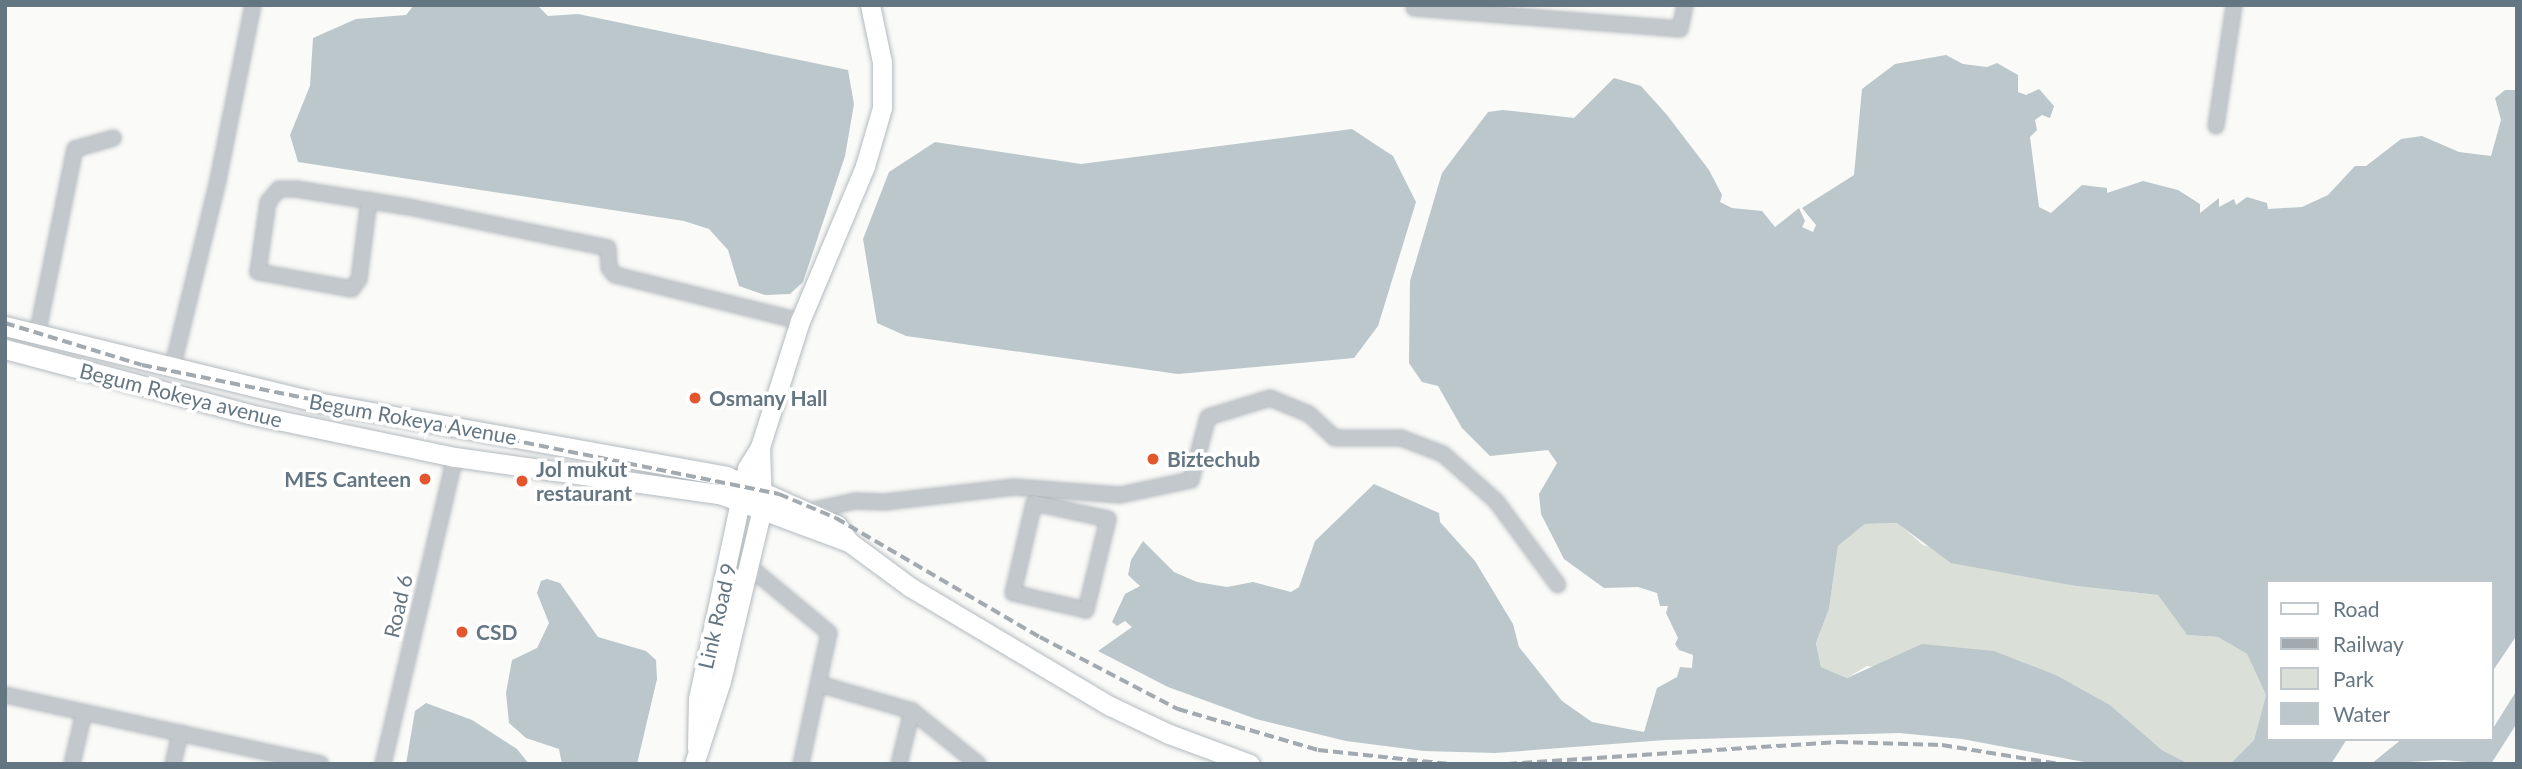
<!DOCTYPE html>
<html>
<head>
<meta charset="utf-8">
<style>
	body { margin:0 }
	#map { position:relative; width:2522px; height:769px; overflow:hidden; background:#fafaf8; font-family:Lato,sans-serif }
	div>[style] { position:absolute }
	[style*='--x'] { left:calc(var(--x)*1px); top:calc(var(--y)*1px); width:calc(var(--w)*1px); rotate:calc(var(--a)*1deg) }
	.green>* { inset:0; background:#dadfd7 }
	.water>* { inset:0; background:#bbc7cb }
	.roads { filter:drop-shadow(0 0 2px #b3babf) drop-shadow(0 0 2px #b3babf) }
	.street>* { height:14px; margin:-7px; padding:0 7px; transform-origin:7px; border-radius:7px; background:#c3c8cc }
	.secondary>* { height:19px; margin:-9.5px; padding:0 9.5px; transform-origin:9.5px; border-radius:9.5px; background:#fff }
	.rail>* { height:3.5px; margin-top:-1.75px; transform-origin:0; background:repeating-linear-gradient(90deg,#a2aab0 0 10px,transparent 0 15px) }
	.dots>* { width:19px; height:19px; translate:-50% -50%; box-sizing:border-box; border:4px solid #fff; border-radius:50% }
	span { translate:-50% -50%; white-space:nowrap; text-align:center; line-height:1.15; -webkit-text-stroke:7px #fff; paint-order:stroke }
	.street-label { font-size:21px; color:#657683 }
	.poi-label { font-size:21px; color:#657683; font-weight:700 }
	.left { translate:0 -50%; text-align:left }
	.right { translate:-100% -50%; text-align:right }
	.frame { position:absolute; inset:0; border:7px solid #657683; pointer-events:none }
	.legend { position:absolute; left:2266px; top:580px; width:228px; height:161px; box-sizing:border-box; background:#fff; border:2px solid #c1c8cd; margin:0; padding:9px 12px; list-style:none; font-size:21px; color:#657683 }
	.legend li { display:flex; align-items:center; gap:14px; height:35px }
	.legend b { width:35px; border:2px solid #c1c8cd }
</style>
</head>
<body>
<div id="map">
	<div class="green">
		<i style="clip-path:polygon(1898px 523px,1923px 545px,2016px 572px,2076px 586px,2158px 595px,2187px 635px,2218px 637px,2247px 654px,2266px 695px,2254px 740px,2230px 764px,2189px 764px,2162px 750px,2110px 705px,2058px 676px,1867px 666px,1847px 678px,1821px 667px,1816px 643px,1829px 609px,1838px 546px,1865px 524px)"></i>
	</div>
	<div class="water">
		<i style="clip-path:polygon(414px 5px,537px 5px,548px 16px,578px 14px,848px 70px,854px 104px,845px 156px,803px 282px,790px 294px,765px 295px,739px 286px,728px 250px,709px 229px,684px 221px,298px 162px,290px 135px,310px 86px,313px 38px,356px 19px,406px 15px)"></i>
		<i style="clip-path:polygon(1946px 55px,1963px 64px,1987px 67px,1997px 63px,2018px 75px,2018px 92px,2026px 95px,2039px 89px,2054px 106px,2050px 118px,2042px 115px,2035px 120px,2037px 130px,2030px 137px,2039px 207px,2051px 213px,2082px 185px,2107px 188px,2107px 193px,2143px 181px,2178px 190px,2200px 204px,2200px 213px,2219px 198px,2219px 207px,2234px 199px,2236px 205px,2247px 197px,2267px 203px,2268px 209px,2302px 207px,2328px 195px,2355px 166px,2366px 166px,2401px 139px,2422px 136px,2459px 152px,2491px 156px,2501px 120px,2495px 98px,2505px 90px,2517px 90px,2517px 635px,2492px 672px,2492px 582px,2268px 582px,2268px 739px,2347px 739px,2331px 764px,2230px 764px,2254px 740px,2266px 695px,2247px 654px,2218px 637px,2187px 635px,2158px 595px,2076px 586px,1951px 563px,1897px 523px,1865px 524px,1838px 546px,1829px 609px,1816px 643px,1821px 667px,1847px 678px,1922px 644px,1994px 651px,2058px 676px,2110px 705px,2162px 750px,2189px 764px,2095px 764px,1962px 739px,1899px 733px,1665px 740px,1495px 753px,1424px 751px,1346px 741px,1256px 719px,1168px 687px,1098px 651px,1132px 627px,1125px 621px,1117px 626px,1112px 622px,1125px 594px,1140px 586px,1128px 575px,1131px 560px,1143px 541px,1174px 572px,1197px 582px,1227px 587px,1253px 582px,1291px 592px,1299px 587px,1315px 541px,1374px 484px,1439px 513px,1440px 522px,1475px 561px,1513px 624px,1519px 647px,1562px 701px,1592px 722px,1644px 732px,1657px 688px,1677px 677px,1680px 667px,1692px 668px,1693px 655px,1679px 650px,1675px 644px,1678px 638px,1666px 613px,1668px 606px,1660px 606px,1657px 593px,1638px 587px,1604px 588px,1564px 559px,1541px 514px,1539px 494px,1557px 463px,1548px 450px,1490px 456px,1462px 428px,1438px 386px,1422px 382px,1409px 363px,1410px 281px,1442px 173px,1488px 112px,1503px 110px,1574px 118px,1614px 78px,1641px 86px,1667px 115px,1709px 170px,1722px 195px,1720px 202px,1732px 208px,1762px 211px,1775px 227px,1799px 208px,1805px 221px,1802px 227px,1813px 232px,1816px 225px,1802px 208px,1854px 175px,1862px 89px,1895px 64px)"></i>
		<i style="clip-path:polygon(1352px 129px,1393px 156px,1416px 202px,1378px 326px,1354px 358px,1178px 374px,906px 336px,877px 323px,863px 239px,889px 172px,935px 142px,1081px 164px)"></i>
		<i style="clip-path:polygon(547px 579px,560px 583px,598px 637px,646px 651px,656px 660px,657px 679px,637px 764px,562px 764px,559px 749px,526px 738px,509px 723px,506px 693px,512px 660px,537px 648px,549px 623px,537px 593px,541px 581px)"></i>
		<i style="clip-path:polygon(2517px 690px,2517px 723px,2491px 764px,2444px 760px,2371px 764px,2402px 739px,2492px 739px,2492px 730px)"></i>
		<i style="clip-path:polygon(426px 703px,472px 720px,517px 749px,529px 764px,406px 764px,415px 711px)"></i>
	</div>
	<div class="roads">
		<div class="street">
			<i style="--x:1414;--y:8;--w:267;--a:4.5"></i>
			<i style="--x:1680;--y:29;--w:25;--a:-78"></i>
			<i style="--x:2216;--y:126;--w:122;--a:-81.5"></i>
			<i style="--x:369;--y:200;--w:80;--a:97.2"></i>
			<i style="--x:359;--y:279;--w:12;--a:125"></i>
			<i style="--x:352;--y:289;--w:96;--a:-169.7"></i>
			<i style="--x:258;--y:272;--w:71;--a:-81.9"></i>
			<i style="--x:268;--y:202;--w:17;--a:-50"></i>
			<i style="--x:279;--y:189;--w:17;--a:0"></i>
			<i style="--x:296;--y:189;--w:114;--a:9.1"></i>
			<i style="--x:409;--y:207;--w:203;--a:11.6"></i>
			<i style="--x:608;--y:248;--w:20;--a:87"></i>
			<i style="--x:609;--y:268;--w:9;--a:49"></i>
			<i style="--x:615;--y:275;--w:191;--a:14"></i>
			<i style="--x:37;--y:335;--w:190;--a:-78.5"></i>
			<i style="--x:75;--y:149;--w:40;--a:-16"></i>
			<i style="--x:172;--y:369;--w:195;--a:-76.3"></i>
			<i style="--x:218;--y:180;--w:178;--a:-78.7"></i>
			<i style="--x:1034;--y:503;--w:76;--a:12.2"></i>
			<i style="--x:1108;--y:519;--w:94;--a:103.6"></i>
			<i style="--x:1086;--y:610;--w:75;--a:-166.9"></i>
			<i style="--x:1013;--y:593;--w:92;--a:-76.9"></i>
			<i style="--x:809;--y:511;--w:47;--a:-12.3"></i>
			<i style="--x:855;--y:501;--w:30;--a:2"></i>
			<i style="--x:885;--y:502;--w:130;--a:-6.6"></i>
			<i style="--x:1014;--y:487;--w:106;--a:4.3"></i>
			<i style="--x:1120;--y:495;--w:73;--a:-11.9"></i>
			<i style="--x:1191;--y:480;--w:65;--a:-74.9"></i>
			<i style="--x:1208;--y:417;--w:65;--a:-17"></i>
			<i style="--x:1270;--y:398;--w:42;--a:22.3"></i>
			<i style="--x:1309;--y:414;--w:35;--a:43"></i>
			<i style="--x:1335;--y:438;--w:66;--a:0"></i>
			<i style="--x:1401;--y:438;--w:45;--a:20.9"></i>
			<i style="--x:1443;--y:454;--w:71;--a:41.6"></i>
			<i style="--x:1496;--y:501;--w:104;--a:53.6"></i>
			<i style="--x:746;--y:564;--w:108;--a:39.7"></i>
			<i style="--x:829;--y:633;--w:134;--a:102.1"></i>
			<i style="--x:819;--y:684;--w:97;--a:16.2"></i>
			<i style="--x:912;--y:711;--w:85;--a:38.8"></i>
			<i style="--x:5;--y:695;--w:323;--a:12.3"></i>
			<i style="--x:72;--y:764;--w:53;--a:-77"></i>
			<i style="--x:173;--y:764;--w:32;--a:-77"></i>
			<i style="--x:383;--y:764;--w:315;--a:-76.8"></i>
			<i style="--x:899;--y:764;--w:55;--a:-76.2"></i>
		</div>
		<div class="secondary">
			<i style="--x:5;--y:326;--w:326;--a:13.7"></i>
			<i style="--x:322;--y:403;--w:411;--a:10.2"></i>
			<i style="--x:726;--y:476;--w:121;--a:23.8"></i>
			<i style="--x:837;--y:525;--w:21;--a:55"></i>
			<i style="--x:849;--y:542;--w:76;--a:36.4"></i>
			<i style="--x:910;--y:587;--w:233;--a:30.8"></i>
			<i style="--x:1110;--y:706;--w:65;--a:25.4"></i>
			<i style="--x:1169;--y:734;--w:86;--a:20.3"></i>
			<i style="--x:5;--y:349;--w:253;--a:14.9"></i>
			<i style="--x:249;--y:414;--w:210;--a:11.8"></i>
			<i style="--x:455;--y:457;--w:267;--a:8"></i>
			<i style="--x:719;--y:494;--w:139;--a:20.3"></i>
			<i style="--x:697;--y:748;--w:49;--a:-88.8"></i>
			<i style="--x:698;--y:699;--w:236;--a:-78"></i>
			<i style="--x:747;--y:468;--w:25;--a:-58"></i>
			<i style="--x:760;--y:447;--w:132;--a:-72.4"></i>
			<i style="--x:800;--y:321;--w:168;--a:-67.2"></i>
			<i style="--x:865;--y:166;--w:60;--a:-73.7"></i>
			<i style="--x:882;--y:108;--w:46;--a:-90"></i>
			<i style="--x:882;--y:62;--w:58;--a:-101.9"></i>
			<i style="--x:694;--y:764;--w:87;--a:-72"></i>
			<i style="--x:721;--y:681;--w:177;--a:-76.6"></i>
			<i style="--x:762;--y:509;--w:62;--a:-91.8"></i>
		</div>
	</div>
	<div class="rail">
		<i style="--x:5;--y:323;--w:143;--a:17"></i>
		<i style="--x:142;--y:365;--w:650;--a:11.45"></i>
		<i style="--x:779;--y:494;--w:62;--a:22.8"></i>
		<i style="--x:836;--y:518;--w:236;--a:30.3"></i>
		<i style="--x:1040;--y:637;--w:156;--a:27.6"></i>
		<i style="--x:1178;--y:709;--w:146;--a:16.3"></i>
		<i style="--x:1318;--y:750;--w:132;--a:6.1"></i>
		<i style="--x:1507;--y:764;--w:332;--a:-3.8"></i>
		<i style="--x:1838;--y:742;--w:104;--a:1.7"></i>
		<i style="--x:1942;--y:745;--w:119;--a:9.2"></i>
	</div>
	<div class="dots">
		<i style="left:695px;top:398px;background:#e4572e"></i>
		<i style="left:1153px;top:459px;background:#e4572e"></i>
		<i style="left:425px;top:479px;background:#e4572e"></i>
		<i style="left:522px;top:481px;background:#e4572e"></i>
		<i style="left:462px;top:632px;background:#e4572e"></i>
	</div>
	<div class="street-label">
		<span style="left:181px;top:395px;rotate:14deg">Begum Rokeya avenue</span>
		<span style="left:413px;top:419px;rotate:10deg">Begum Rokeya Avenue</span>
		<span style="left:398px;top:606px;rotate:-77deg">Road 6</span>
		<span style="left:717px;top:616px;rotate:-77deg">Link Road 9</span>
	</div>
	<div class="poi-label">
		<span class="left" style="left:709px;top:398px">Osmany Hall</span>
		<span class="left" style="left:1167px;top:459px">Biztechub</span>
		<span class="left" style="left:536px;top:481px">Jol mukut<br>restaurant</span>
		<span class="right" style="left:411px;top:479px">MES Canteen</span>
		<span class="left" style="left:476px;top:632px">CSD</span>
	</div>
	<div class="frame"></div>
	<ul class="legend">
	<li><b style="height:9px;background:#fff"></b>Road</li>
	<li><b style="height:9px;background:#a2aab0"></b>Railway</li>
	<li><b style="height:19px;background:#dadfd7"></b>Park</li>
	<li><b style="height:19px;background:#bbc7cb"></b>Water</li>
	</ul>
</div>
</body>
</html>
